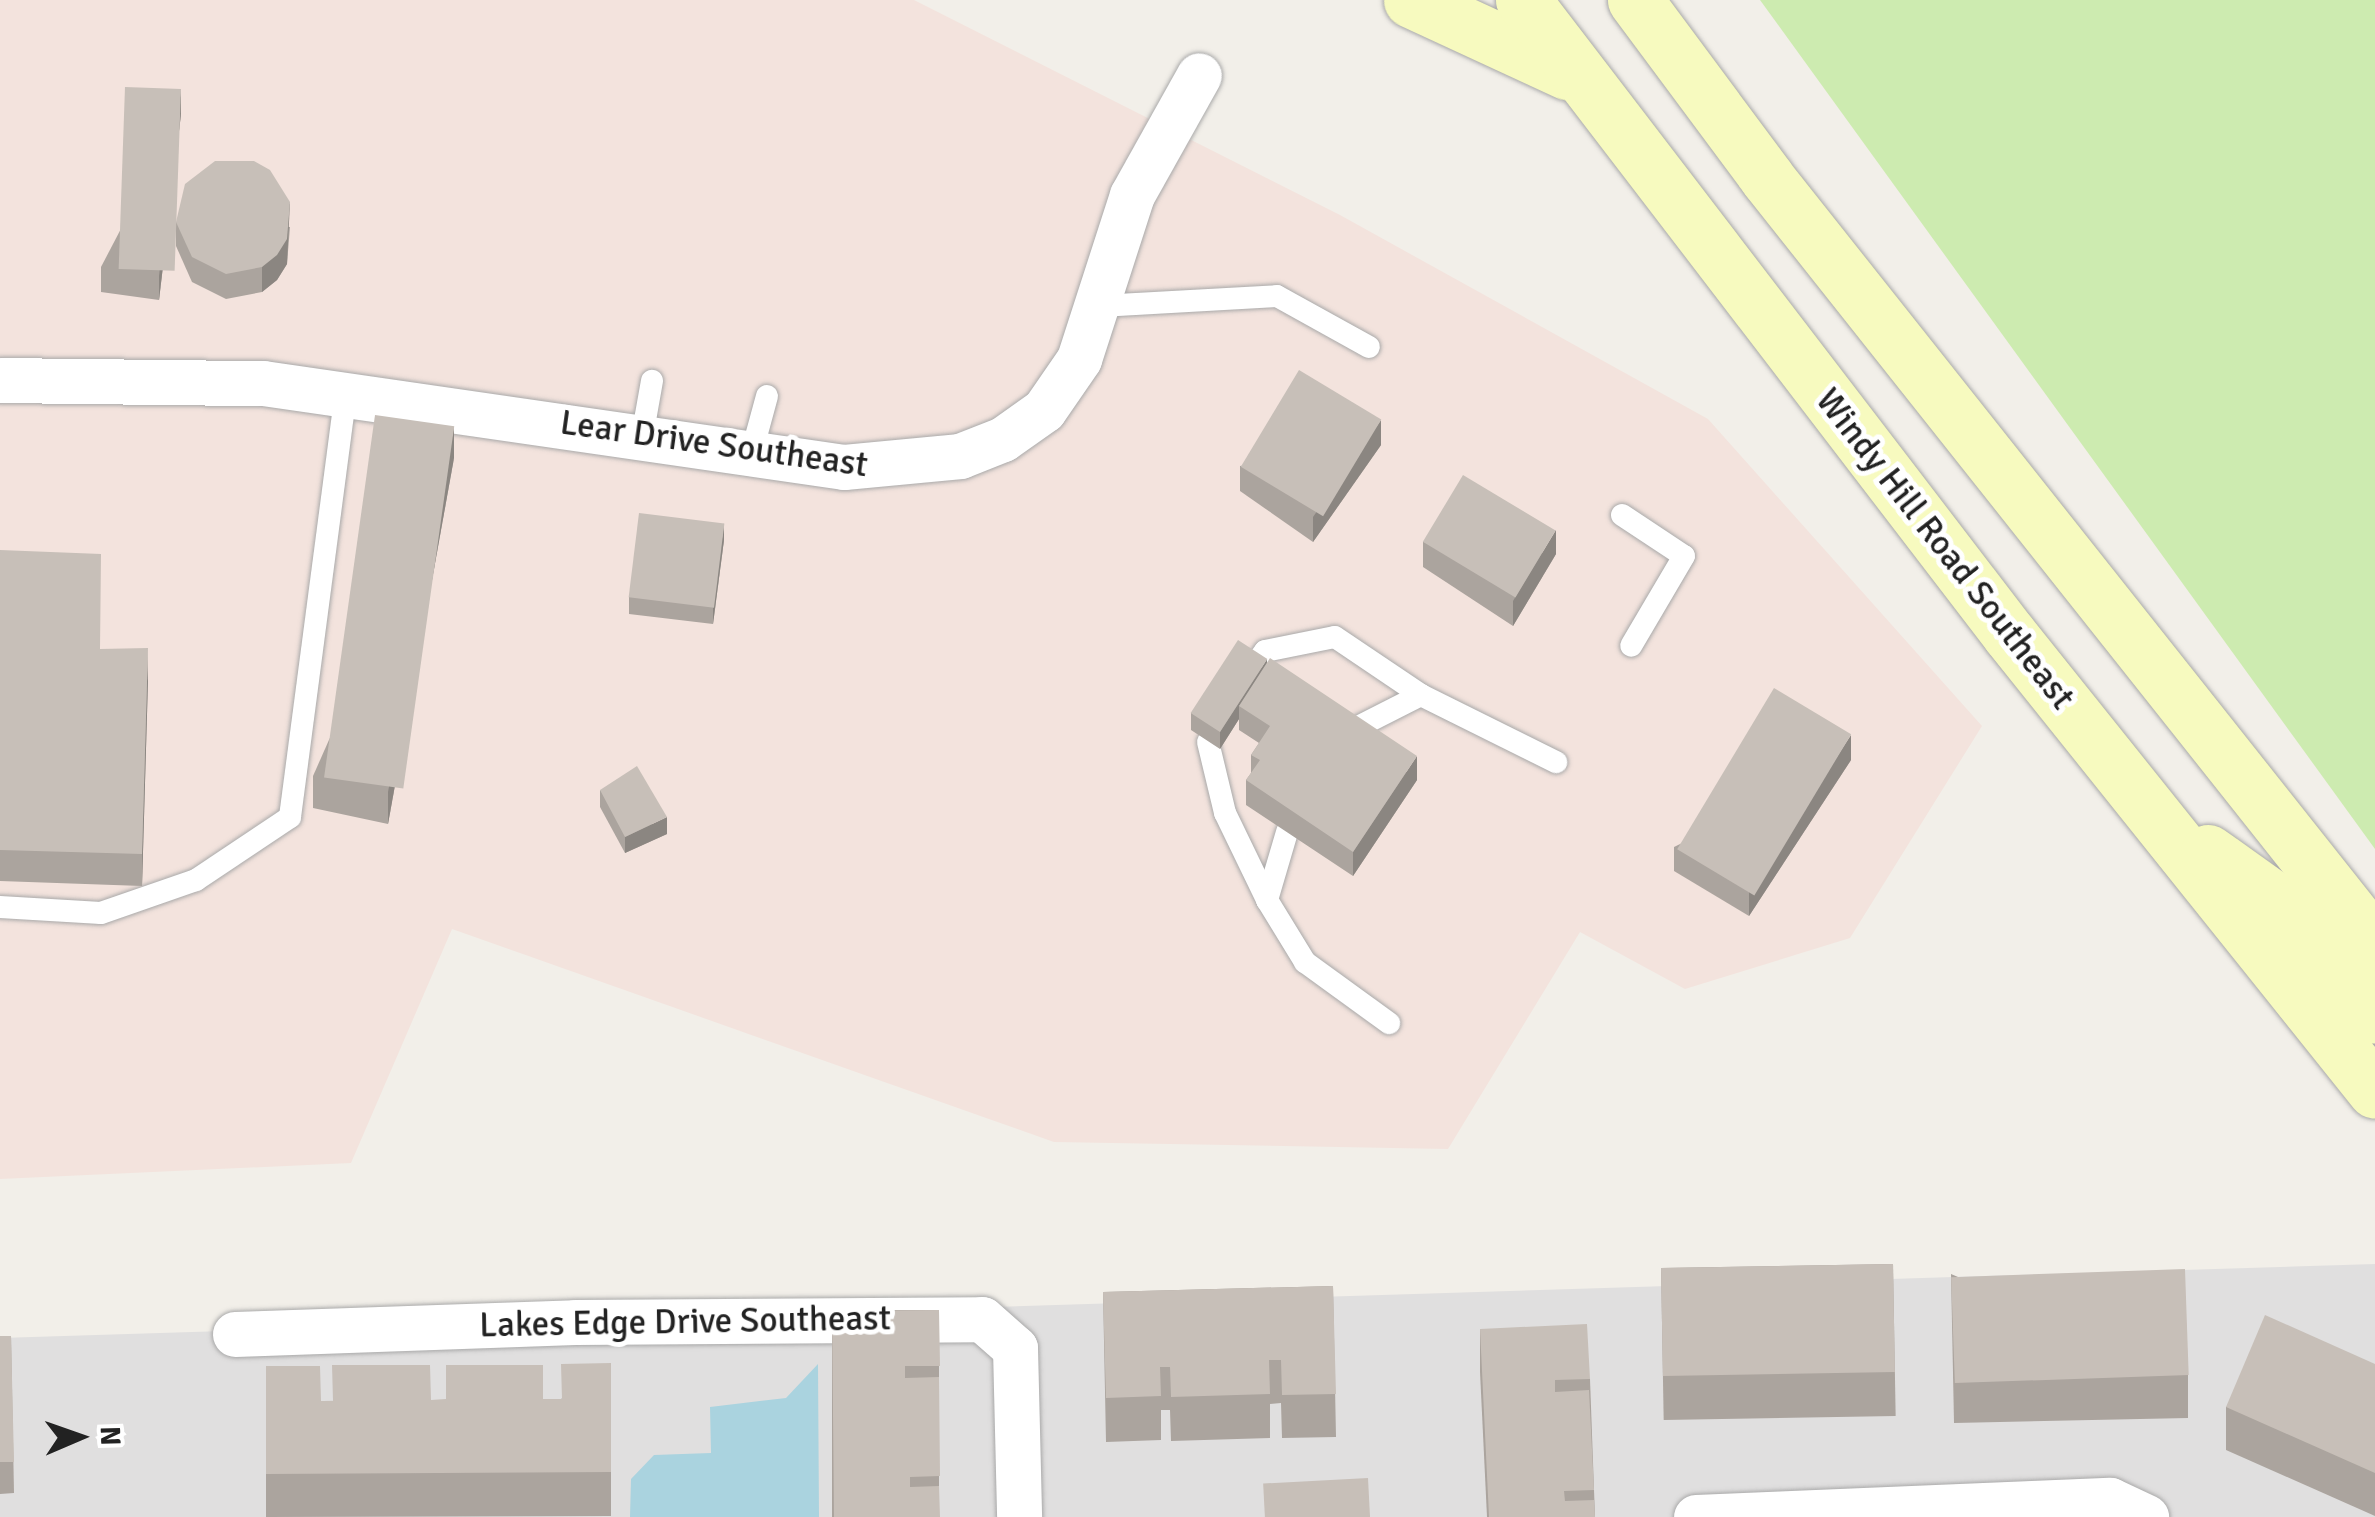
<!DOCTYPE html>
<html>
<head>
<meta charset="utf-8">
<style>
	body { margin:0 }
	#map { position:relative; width:2375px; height:1517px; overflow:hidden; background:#f2efe9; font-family:Signika,sans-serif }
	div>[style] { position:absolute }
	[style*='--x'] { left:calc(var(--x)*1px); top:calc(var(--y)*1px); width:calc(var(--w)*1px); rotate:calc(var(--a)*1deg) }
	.residential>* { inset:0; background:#e0dfdf }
	.military>* { inset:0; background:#f3e3dd }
	.grass>* { inset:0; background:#cdebb0 }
	.water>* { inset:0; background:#aad3df }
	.roads { filter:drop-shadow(0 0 2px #a9a9a9) drop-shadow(0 0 2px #a9a9a9) }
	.service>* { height:22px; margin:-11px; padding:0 11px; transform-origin:11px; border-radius:11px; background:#fff }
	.minor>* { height:45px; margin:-22.5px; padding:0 22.5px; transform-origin:22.5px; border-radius:22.5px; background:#fff }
	.secondary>* { height:55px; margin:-27.5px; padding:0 27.5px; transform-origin:27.5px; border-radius:27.5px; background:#f7fabf }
	.wall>* { inset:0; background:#aba49e; transform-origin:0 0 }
	.shaded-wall>* { inset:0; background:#8b8681 }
	.building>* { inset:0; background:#c7bfb8; transform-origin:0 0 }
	span { translate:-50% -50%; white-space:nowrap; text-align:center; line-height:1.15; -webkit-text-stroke:10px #fff; paint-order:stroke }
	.street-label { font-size:35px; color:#222 }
	.north { position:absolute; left:30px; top:1387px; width:100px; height:100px; -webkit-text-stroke:8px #fff; paint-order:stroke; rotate:88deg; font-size:28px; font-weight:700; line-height:40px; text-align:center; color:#222 }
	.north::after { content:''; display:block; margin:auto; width:35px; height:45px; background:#222; clip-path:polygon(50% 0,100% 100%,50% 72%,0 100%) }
</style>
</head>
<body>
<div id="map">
	<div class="residential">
		<i style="clip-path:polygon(2375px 1264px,2375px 1517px,0 1517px,0 1338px)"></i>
	</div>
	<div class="military">
		<i style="clip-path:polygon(0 0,914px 0,1340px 215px,1708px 419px,1982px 726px,1850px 938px,1685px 989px,1580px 932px,1448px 1149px,1054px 1142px,452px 929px,351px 1163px,0 1179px)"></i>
	</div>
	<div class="grass">
		<i style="clip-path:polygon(1760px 0,2375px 0,2375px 849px)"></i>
	</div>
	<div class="water">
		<i style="clip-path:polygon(818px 1364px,819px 1517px,630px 1517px,631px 1479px,654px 1455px,711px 1453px,710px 1407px,786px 1398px)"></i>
	</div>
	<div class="roads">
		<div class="service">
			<i style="--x:1100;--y:306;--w:177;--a:-3.2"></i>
			<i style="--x:1277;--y:296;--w:105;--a:29"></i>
			<i style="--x:642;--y:437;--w:57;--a:-79.9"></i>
			<i style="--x:751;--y:455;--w:61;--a:-74.8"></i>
			<i style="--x:1622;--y:515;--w:74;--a:33.5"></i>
			<i style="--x:1684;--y:556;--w:104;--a:120.5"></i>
			<i style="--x:1253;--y:667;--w:20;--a:-53"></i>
			<i style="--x:1265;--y:651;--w:71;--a:-11.3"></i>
			<i style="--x:1335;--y:637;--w:104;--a:34"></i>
			<i style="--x:1346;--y:733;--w:84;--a:-26.9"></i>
			<i style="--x:1421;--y:695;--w:151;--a:26.4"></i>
			<i style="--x:1208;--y:742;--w:73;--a:76.5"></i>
			<i style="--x:1225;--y:813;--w:97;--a:64.2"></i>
			<i style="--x:1287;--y:832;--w:71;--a:106.4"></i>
			<i style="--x:1267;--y:900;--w:73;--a:58.5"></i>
			<i style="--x:1305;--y:962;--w:104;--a:36"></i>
			<i style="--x:0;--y:907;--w:101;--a:3.4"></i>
			<i style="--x:101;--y:913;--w:101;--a:-19.2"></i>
			<i style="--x:196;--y:880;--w:113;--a:-33.8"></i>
			<i style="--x:290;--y:817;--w:429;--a:-82.5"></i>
		</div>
		<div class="minor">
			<i style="--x:0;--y:380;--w:263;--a:0.7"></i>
			<i style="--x:263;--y:383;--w:587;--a:8.23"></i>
			<i style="--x:844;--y:467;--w:117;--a:-5.4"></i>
			<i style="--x:960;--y:456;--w:46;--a:-21.6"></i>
			<i style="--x:1003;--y:439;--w:50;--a:-35.3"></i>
			<i style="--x:1044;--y:410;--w:62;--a:-55.5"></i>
			<i style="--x:1079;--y:359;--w:172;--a:-72.1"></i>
			<i style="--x:1132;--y:195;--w:137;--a:-60.8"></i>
			<i style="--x:235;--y:1334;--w:340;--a:-2"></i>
			<i style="--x:575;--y:1322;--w:407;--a:-0.4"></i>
			<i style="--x:982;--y:1319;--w:44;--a:41.3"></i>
			<i style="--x:1015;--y:1348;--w:169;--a:88.6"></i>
			<i style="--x:1696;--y:1517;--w:414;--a:-2.4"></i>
			<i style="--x:2110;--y:1500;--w:40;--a:25"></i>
		</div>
		<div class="secondary">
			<i style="--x:1411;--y:0;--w:172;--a:24.8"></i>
			<i style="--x:1523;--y:0;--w:799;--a:52.53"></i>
			<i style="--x:2009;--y:634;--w:585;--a:51.31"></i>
			<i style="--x:1635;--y:0;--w:222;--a:53.4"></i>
			<i style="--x:1767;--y:178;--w:978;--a:51.56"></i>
			<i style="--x:2208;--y:852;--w:100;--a:35.6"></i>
			<i style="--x:2289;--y:910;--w:136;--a:50.9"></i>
		</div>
	</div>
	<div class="wall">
		<i style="clip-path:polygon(181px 114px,159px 300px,101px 292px,101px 267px)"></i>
		<i style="clip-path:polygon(176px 222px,290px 227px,287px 264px,277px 280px,262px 292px,226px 299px,192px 282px,176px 246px)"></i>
		<i style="clip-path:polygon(1381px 445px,1313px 542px,1240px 491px,1240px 466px)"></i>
		<i style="clip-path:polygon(454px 458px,388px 824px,313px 808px,313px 776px)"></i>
		<i style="clip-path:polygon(724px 540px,713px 624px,629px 614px,629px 597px)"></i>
		<i style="clip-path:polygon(1423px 542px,1556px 554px,1513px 626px,1423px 567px)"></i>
		<i style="clip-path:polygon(0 550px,100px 649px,148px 680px,142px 886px,0 881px)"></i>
		<i style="clip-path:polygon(1267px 664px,1417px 780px,1353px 876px,1246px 805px,1246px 780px,1251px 773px,1251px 755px,1259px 743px,1239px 730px,1239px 719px,1220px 749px,1191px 730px,1191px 713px)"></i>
		<i style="clip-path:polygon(1851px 760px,1749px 916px,1674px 871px,1674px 847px)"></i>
		<i style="clip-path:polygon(600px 790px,667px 834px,625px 853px,600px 807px)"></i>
		<i style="left:1893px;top:1264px;width:152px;height:232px;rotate:89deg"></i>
		<i style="clip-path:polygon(1951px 1274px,2188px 1375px,2188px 1418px,1954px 1423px)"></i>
		<i style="clip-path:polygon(1333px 1286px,1336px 1437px,1282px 1438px,1281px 1403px,1270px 1404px,1270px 1438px,1171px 1441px,1170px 1410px,1161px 1410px,1161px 1440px,1106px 1442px,1103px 1292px)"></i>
		<i style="left:939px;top:1310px;width:207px;height:107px;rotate:90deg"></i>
		<i style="clip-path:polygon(1480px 1329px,1590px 1379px,1595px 1517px,1487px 1517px,1480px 1372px)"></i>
		<i style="clip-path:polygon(0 1336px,11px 1336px,14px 1493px,0 1494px)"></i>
		<i style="clip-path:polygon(611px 1363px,611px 1516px,266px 1517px,266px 1366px,321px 1401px,561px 1399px)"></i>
		<i style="clip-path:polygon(2375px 1364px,2375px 1516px,2226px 1450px,2226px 1407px)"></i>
	</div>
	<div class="shaded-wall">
		<i style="clip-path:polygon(181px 89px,181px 114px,159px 300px,159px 276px)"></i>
		<i style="clip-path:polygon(290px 202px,287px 264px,277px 280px,262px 292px,262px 267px)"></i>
		<i style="clip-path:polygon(1381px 420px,1381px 445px,1313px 542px,1313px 517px)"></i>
		<i style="clip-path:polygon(454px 426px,454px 458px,388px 824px,388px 792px)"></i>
		<i style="clip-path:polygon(724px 523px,724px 540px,713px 624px,713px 608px)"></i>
		<i style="clip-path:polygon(1556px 530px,1556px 554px,1513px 626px,1513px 601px)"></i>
		<i style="clip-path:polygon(148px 648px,148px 680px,142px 886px,142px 854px)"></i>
		<i style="clip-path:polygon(1267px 659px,1267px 676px,1239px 706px,1239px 719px,1220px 749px,1220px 732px)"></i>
		<i style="clip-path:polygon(1851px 735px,1851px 760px,1749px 916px,1749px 892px)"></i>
		<i style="clip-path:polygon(1417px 756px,1417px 780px,1353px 876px,1353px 852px)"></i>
		<i style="clip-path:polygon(667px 817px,667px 834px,625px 853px,625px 837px)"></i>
	</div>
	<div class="building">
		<i style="left:125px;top:87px;width:56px;height:182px;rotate:2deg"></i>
		<i style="clip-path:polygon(215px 161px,254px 161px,270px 170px,290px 202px,287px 239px,277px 255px,262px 267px,226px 274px,192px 257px,176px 222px,185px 184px)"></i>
		<i style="left:1299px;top:370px;width:96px;height:113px;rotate:31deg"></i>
		<i style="left:375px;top:415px;width:80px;height:366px;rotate:8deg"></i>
		<i style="left:1463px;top:475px;width:108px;height:78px;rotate:31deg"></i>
		<i style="left:639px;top:513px;width:86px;height:85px;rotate:7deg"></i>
		<i style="clip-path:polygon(0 550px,101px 554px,100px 649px,148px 648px,142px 854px,0 850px)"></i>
		<i style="left:1238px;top:640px;width:35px;height:87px;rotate:33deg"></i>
		<i style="clip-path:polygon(1270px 658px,1417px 756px,1353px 852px,1246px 780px,1260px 760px,1251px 755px,1270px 726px,1239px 706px)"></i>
		<i style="left:1774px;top:688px;width:90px;height:188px;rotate:31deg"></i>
		<i style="clip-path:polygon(637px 766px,667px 817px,625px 837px,600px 790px)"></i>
		<i style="left:1893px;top:1264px;width:108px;height:232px;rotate:89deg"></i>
		<i style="left:2185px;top:1269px;width:106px;height:234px;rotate:88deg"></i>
		<i style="clip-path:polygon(1333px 1286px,1336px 1394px,1282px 1395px,1281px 1360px,1269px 1360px,1270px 1394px,1171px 1397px,1170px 1367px,1160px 1367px,1161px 1396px,1106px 1398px,1103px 1292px)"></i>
		<i style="clip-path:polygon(939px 1310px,940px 1366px,905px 1366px,905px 1378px,939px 1377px,940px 1476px,910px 1477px,910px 1487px,939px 1486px,940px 1517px,834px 1517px,832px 1311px)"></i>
		<i style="clip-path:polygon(2265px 1315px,2375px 1364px,2375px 1473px,2226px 1407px)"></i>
		<i style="clip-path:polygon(1587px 1324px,1590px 1379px,1555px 1380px,1555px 1392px,1589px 1390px,1594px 1490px,1564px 1491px,1565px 1501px,1594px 1500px,1595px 1517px,1489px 1517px,1480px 1329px)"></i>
		<i style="clip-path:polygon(0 1336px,11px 1336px,14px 1462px,0 1462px)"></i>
		<i style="clip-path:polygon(611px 1363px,611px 1472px,266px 1474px,266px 1366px,320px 1366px,321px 1401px,333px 1401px,332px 1365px,430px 1365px,431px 1400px,446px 1399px,446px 1365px,543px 1365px,543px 1399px,562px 1399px,561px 1364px)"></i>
		<i style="left:1368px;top:1478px;width:39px;height:105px;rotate:87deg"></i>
	</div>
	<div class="street-label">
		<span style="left:714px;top:444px;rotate:8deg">Lear Drive Southeast</span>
		<span style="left:1945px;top:549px;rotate:52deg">Windy Hill Road Southeast</span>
		<span style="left:685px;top:1322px;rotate:-1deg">Lakes Edge Drive Southeast</span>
	</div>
	<div class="north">N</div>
</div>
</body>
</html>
